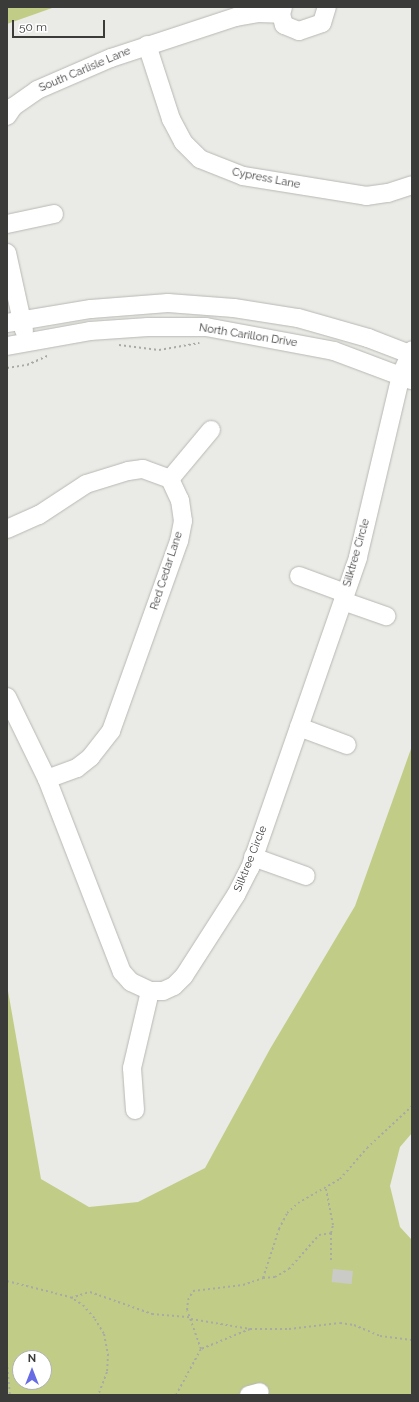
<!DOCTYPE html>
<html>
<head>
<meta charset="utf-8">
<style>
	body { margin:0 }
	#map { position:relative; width:419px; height:1402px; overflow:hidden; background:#eaebe6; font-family:Raleway,sans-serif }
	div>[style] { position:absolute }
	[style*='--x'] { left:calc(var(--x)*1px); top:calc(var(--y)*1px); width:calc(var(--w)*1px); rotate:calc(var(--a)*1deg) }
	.green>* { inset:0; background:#c1cd87 }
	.building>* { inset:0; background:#cacbc6; transform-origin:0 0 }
	.path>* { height:2px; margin-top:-1px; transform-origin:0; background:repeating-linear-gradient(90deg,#a9aaa6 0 2px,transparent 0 5px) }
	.roads { filter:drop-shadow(0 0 1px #b7b8b3) drop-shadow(0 0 1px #b7b8b3) }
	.minor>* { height:18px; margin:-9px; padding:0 9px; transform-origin:9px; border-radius:9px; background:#fff }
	span { translate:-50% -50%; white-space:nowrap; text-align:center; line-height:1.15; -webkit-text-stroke:4px #fff; paint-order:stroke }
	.street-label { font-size:11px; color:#3b3c3a }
	.frame { position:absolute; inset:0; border:8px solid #3b3c3a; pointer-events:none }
	.north { position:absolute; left:12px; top:1350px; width:40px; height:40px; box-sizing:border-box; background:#fff; border:1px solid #b1b1b0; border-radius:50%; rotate:0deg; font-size:11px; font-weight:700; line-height:16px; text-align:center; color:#3b3c3a }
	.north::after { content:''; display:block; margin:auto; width:14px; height:18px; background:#676ce5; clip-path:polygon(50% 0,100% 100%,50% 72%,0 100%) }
	.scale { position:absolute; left:12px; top:20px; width:93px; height:18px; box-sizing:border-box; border:2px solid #3b3c3a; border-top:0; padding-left:5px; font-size:12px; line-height:14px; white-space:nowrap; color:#3b3c3a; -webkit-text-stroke:3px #fff; paint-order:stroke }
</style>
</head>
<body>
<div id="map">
	<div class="green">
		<i style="clip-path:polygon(7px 7px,55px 7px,7px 24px)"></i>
		<i style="clip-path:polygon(evenodd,412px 746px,412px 1133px,400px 1147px,390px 1186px,400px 1227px,412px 1240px,412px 1395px,7px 1395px,7px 985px,41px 1179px,89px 1207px,138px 1202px,205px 1168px,270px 1049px,355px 906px,412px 746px,20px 1358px,44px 1358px,44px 1382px,20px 1382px,20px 1358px)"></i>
	</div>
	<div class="building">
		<i style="left:333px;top:1269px;width:20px;height:13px;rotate:6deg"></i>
	</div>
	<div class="path">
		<i style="--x:119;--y:345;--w:40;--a:7.1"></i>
		<i style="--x:159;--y:350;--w:41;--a:-9.9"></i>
		<i style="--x:7;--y:368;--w:20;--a:-9"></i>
		<i style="--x:27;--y:365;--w:24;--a:-24"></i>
		<i style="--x:331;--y:1233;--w:30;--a:90"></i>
		<i style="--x:263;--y:1278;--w:12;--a:-5"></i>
		<i style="--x:275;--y:1277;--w:16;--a:-30"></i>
		<i style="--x:289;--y:1269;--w:45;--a:-48.6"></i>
		<i style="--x:319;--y:1235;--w:12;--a:-9"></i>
		<i style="--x:331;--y:1233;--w:8;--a:-76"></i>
		<i style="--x:333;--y:1225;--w:37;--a:-101"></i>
		<i style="--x:7;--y:1281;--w:65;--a:14.3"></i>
		<i style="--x:70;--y:1297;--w:15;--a:32"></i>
		<i style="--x:83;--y:1305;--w:18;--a:49"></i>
		<i style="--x:95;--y:1319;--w:17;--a:59"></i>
		<i style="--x:104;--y:1334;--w:20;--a:79"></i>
		<i style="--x:108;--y:1354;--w:18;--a:93"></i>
		<i style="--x:107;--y:1372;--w:25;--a:111"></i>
		<i style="--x:71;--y:1298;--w:20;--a:-18"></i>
		<i style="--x:90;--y:1292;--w:66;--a:19.5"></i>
		<i style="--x:152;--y:1314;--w:38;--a:5"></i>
		<i style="--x:191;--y:1319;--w:60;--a:9.6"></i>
		<i style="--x:250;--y:1329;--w:53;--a:157.8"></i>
		<i style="--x:250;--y:1329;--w:39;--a:0"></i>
		<i style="--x:289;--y:1329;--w:51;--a:-6.7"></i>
		<i style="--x:340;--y:1323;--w:14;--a:8"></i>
		<i style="--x:354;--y:1325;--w:28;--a:23"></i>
		<i style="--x:380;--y:1336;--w:32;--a:7"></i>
		<i style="--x:7;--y:1362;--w:33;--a:85"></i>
		<i style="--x:176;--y:1395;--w:52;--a:-61.5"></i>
		<i style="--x:201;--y:1349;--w:41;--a:-109.7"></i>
		<i style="--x:187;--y:1310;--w:10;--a:-84"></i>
		<i style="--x:188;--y:1300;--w:10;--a:-61"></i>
		<i style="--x:193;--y:1291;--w:50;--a:-6.8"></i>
		<i style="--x:243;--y:1285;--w:21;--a:-19"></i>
		<i style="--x:263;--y:1278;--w:52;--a:-71.9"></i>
		<i style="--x:279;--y:1229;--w:18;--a:-63"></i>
		<i style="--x:287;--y:1213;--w:15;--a:-42"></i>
		<i style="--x:298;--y:1203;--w:48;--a:-29.7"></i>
		<i style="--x:340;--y:1179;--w:41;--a:-48.9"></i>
		<i style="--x:367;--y:1148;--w:62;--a:-43"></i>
	</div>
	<div class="roads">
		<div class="minor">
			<i style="--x:283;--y:7;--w:7;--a:106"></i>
			<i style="--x:281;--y:14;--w:11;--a:75"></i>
			<i style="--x:284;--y:25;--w:16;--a:22"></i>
			<i style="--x:299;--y:31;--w:24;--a:-19"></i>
			<i style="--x:322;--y:23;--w:17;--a:-73"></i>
			<i style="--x:147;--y:45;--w:78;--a:72"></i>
			<i style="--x:171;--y:119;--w:26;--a:62"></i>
			<i style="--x:183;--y:142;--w:24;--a:45"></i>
			<i style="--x:200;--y:159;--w:46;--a:21.6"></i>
			<i style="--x:243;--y:176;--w:125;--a:9.2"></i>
			<i style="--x:366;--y:196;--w:22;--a:-8"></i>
			<i style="--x:388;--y:193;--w:25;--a:-18"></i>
			<i style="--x:7;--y:116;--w:11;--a:-56"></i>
			<i style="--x:13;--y:107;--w:29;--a:-35"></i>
			<i style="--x:37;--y:90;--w:81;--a:-23.4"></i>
			<i style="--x:111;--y:58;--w:132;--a:-18.2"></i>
			<i style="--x:236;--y:17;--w:22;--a:-10"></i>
			<i style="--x:258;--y:13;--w:23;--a:2"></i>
			<i style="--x:7;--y:224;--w:48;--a:-12"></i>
			<i style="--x:7;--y:253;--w:79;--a:77.6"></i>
			<i style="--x:7;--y:323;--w:85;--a:-9.5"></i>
			<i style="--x:91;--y:309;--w:77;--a:-4.5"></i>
			<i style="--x:168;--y:303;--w:66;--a:4.3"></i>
			<i style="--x:234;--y:308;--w:65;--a:8.9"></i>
			<i style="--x:298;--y:318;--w:73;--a:15.9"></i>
			<i style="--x:368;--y:338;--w:47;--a:21.1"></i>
			<i style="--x:7;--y:346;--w:84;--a:-10.2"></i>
			<i style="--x:90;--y:331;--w:58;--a:-3.9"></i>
			<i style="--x:148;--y:327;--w:58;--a:0"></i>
			<i style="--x:206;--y:327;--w:130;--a:10.6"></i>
			<i style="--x:334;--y:351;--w:82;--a:20.6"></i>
			<i style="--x:170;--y:479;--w:64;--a:-50.1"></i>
			<i style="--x:7;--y:529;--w:35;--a:-24"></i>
			<i style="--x:39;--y:515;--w:56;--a:-33.4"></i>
			<i style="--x:86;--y:484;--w:44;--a:-17.2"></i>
			<i style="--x:128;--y:471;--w:15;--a:-8"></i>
			<i style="--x:143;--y:469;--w:29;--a:20"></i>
			<i style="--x:170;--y:479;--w:23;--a:65"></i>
			<i style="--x:180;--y:500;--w:21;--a:82"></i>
			<i style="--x:183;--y:521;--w:20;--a:101"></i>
			<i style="--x:179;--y:541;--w:202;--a:109.7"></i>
			<i style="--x:111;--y:731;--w:33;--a:128"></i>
			<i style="--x:91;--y:757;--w:18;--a:142"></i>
			<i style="--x:77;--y:768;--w:32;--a:160"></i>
			<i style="--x:299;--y:576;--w:49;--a:20.3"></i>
			<i style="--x:343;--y:601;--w:46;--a:19.2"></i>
			<i style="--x:7;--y:697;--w:91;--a:64"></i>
			<i style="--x:47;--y:779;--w:207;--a:68.8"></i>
			<i style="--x:122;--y:972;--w:13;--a:48"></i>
			<i style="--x:131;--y:982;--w:21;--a:25"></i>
			<i style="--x:150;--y:991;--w:13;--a:0"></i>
			<i style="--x:163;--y:991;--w:12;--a:-24"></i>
			<i style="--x:174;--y:986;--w:14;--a:-45"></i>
			<i style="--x:184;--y:976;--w:96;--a:-57.3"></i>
			<i style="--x:236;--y:895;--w:30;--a:-63"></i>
			<i style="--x:250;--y:868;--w:329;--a:-70.8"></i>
			<i style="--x:358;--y:557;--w:187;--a:-76.7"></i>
			<i style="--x:401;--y:375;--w:27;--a:-66"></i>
			<i style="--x:299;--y:727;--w:51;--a:20.6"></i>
			<i style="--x:253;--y:857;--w:56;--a:19.7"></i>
			<i style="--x:135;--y:1110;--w:42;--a:-94.1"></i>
			<i style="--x:132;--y:1068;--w:79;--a:-76.8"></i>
			<i style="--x:249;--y:1395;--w:11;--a:-15"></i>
		</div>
	</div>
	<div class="street-label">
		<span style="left:85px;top:70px;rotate:-23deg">South Carlisle Lane</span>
		<span style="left:266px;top:179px;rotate:11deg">Cypress Lane</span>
		<span style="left:248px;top:336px;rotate:9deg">North Carillon Drive</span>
		<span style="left:357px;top:553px;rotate:-74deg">Silktree Circle</span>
		<span style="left:167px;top:571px;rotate:-72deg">Red Cedar Lane</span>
		<span style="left:251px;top:859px;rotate:-68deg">Silktree Circle</span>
	</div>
	<div class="frame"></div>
	<div class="north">N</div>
	<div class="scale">50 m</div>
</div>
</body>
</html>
